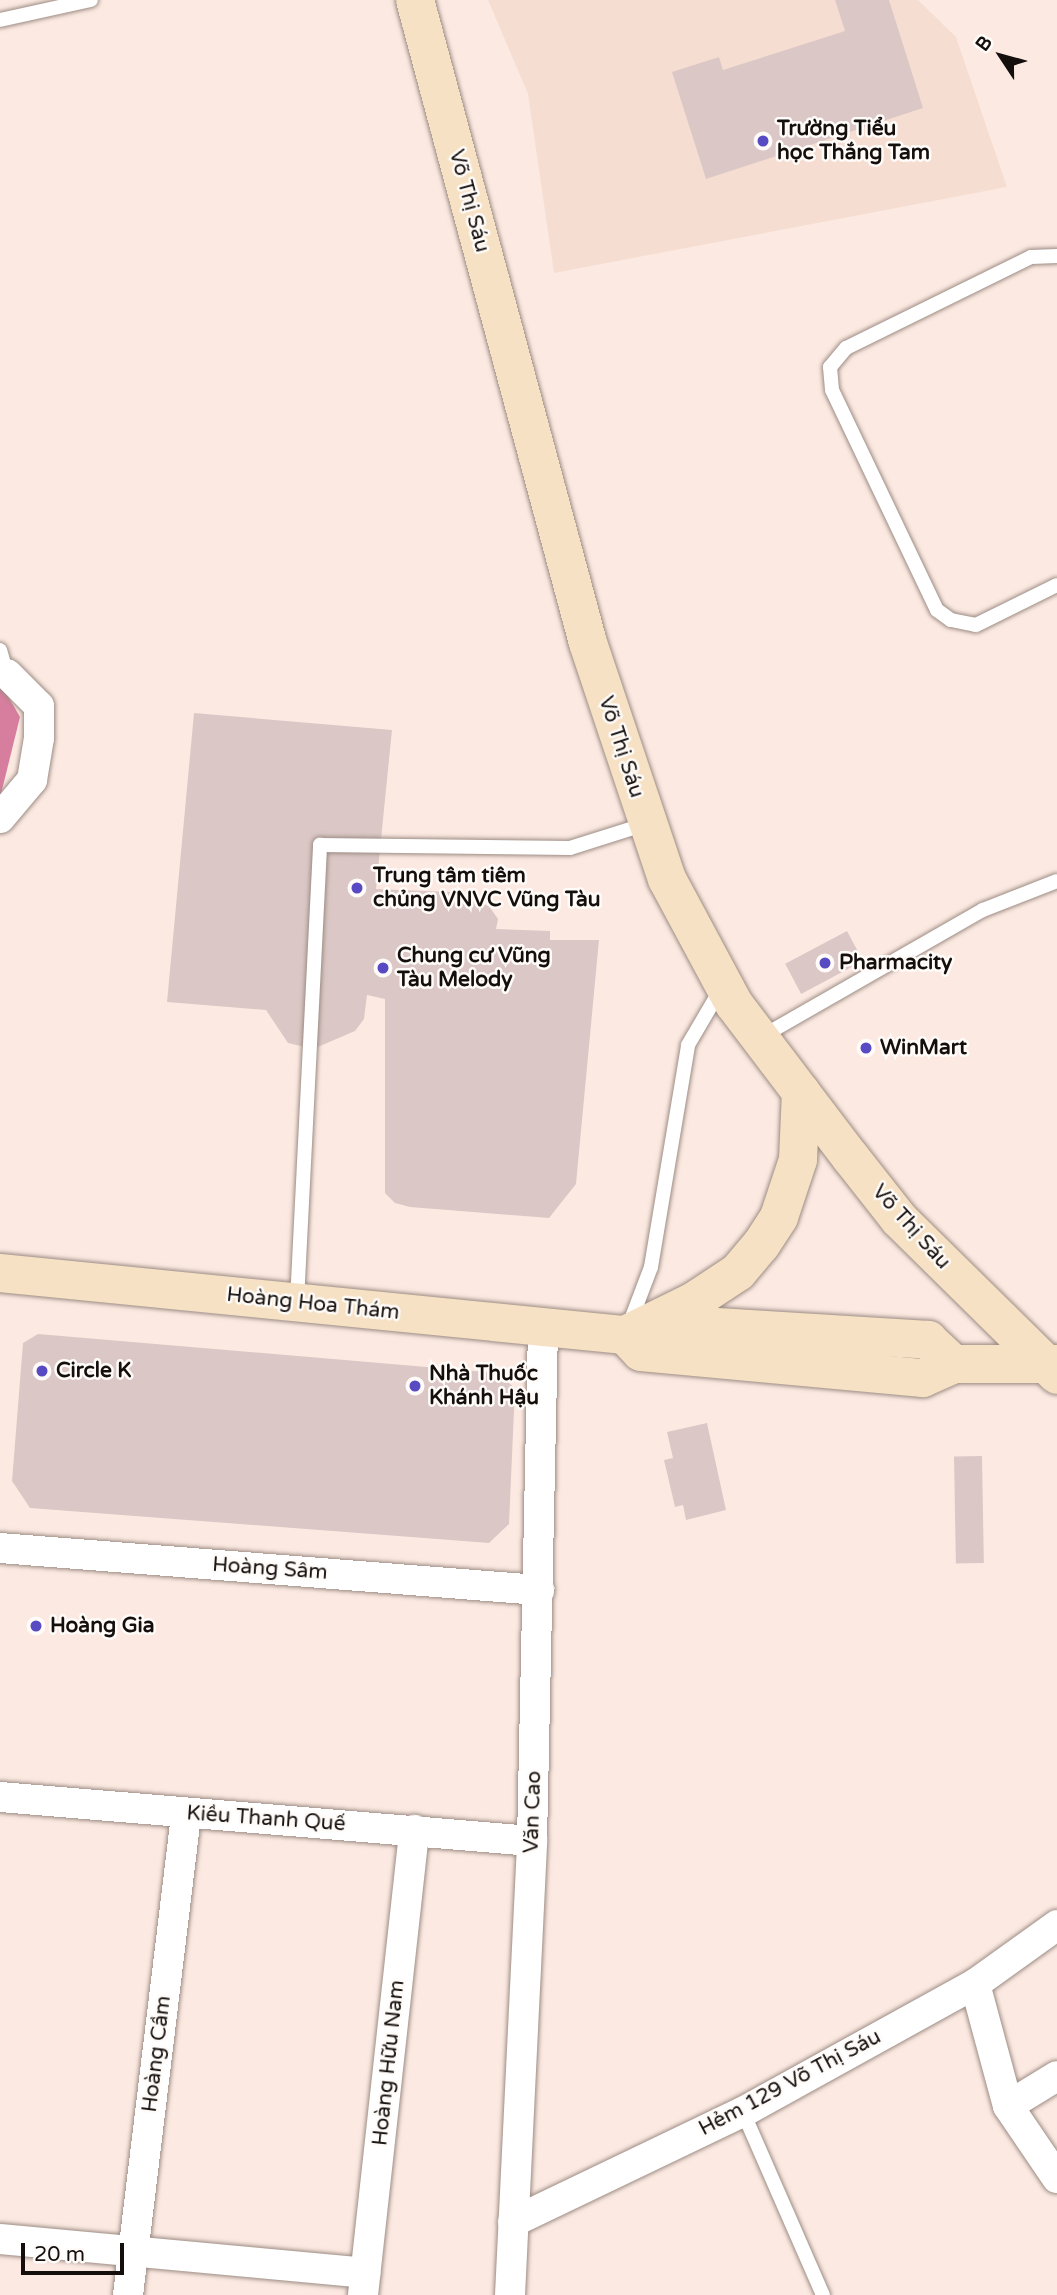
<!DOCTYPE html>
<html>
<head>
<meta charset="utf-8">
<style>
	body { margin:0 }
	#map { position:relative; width:1057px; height:2295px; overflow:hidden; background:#fceae2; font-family:"Varela Round",sans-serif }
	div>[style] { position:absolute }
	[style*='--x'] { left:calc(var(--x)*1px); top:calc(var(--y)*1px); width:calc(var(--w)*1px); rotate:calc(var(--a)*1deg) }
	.built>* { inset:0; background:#f6ddd1 }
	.water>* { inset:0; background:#d77d9d }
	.building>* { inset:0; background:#dbc8c6; transform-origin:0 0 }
	.roads { filter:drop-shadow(0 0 2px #9c8c84) drop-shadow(0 0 2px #9c8c84) }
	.lane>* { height:14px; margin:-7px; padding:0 7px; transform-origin:7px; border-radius:7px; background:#fff }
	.street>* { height:30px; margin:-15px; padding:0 15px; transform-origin:15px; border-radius:15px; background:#fff }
	.secondary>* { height:38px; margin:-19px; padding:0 19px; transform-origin:19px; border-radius:19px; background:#f6e1c4 }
	.dots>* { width:19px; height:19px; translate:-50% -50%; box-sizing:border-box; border:4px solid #fefbf9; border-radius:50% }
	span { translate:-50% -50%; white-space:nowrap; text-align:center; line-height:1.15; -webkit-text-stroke:5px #fefbf9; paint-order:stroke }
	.poi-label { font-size:21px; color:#140f0c; font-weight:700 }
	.left { translate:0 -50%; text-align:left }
	.street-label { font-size:21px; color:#140f0c }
	.north { position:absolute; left:966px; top:21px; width:70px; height:70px; -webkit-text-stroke:5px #fefbf9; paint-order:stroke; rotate:306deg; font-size:19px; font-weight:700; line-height:28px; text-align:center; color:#140f0c }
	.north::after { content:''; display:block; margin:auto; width:24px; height:32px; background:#140f0c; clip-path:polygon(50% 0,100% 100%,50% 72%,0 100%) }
	.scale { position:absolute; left:21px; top:2243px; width:103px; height:32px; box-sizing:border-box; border:4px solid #140f0c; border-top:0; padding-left:9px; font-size:21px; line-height:24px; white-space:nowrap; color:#140f0c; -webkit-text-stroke:5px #fefbf9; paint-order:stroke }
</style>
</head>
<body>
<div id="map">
	<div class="built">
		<i style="clip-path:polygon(488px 0,918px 0,956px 37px,1007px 187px,554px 273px,528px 94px)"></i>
	</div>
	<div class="water">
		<i style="clip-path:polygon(0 682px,20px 717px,0 798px)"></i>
	</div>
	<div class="building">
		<i style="clip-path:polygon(835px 0,889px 0,923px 108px,706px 179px,672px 72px,719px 57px,723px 70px,845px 31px)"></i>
		<i style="clip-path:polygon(194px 713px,392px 730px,376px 889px,451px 892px,489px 906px,498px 919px,496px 929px,550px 931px,550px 940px,599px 940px,576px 1184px,549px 1218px,410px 1207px,395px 1203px,385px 1193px,385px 999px,367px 995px,364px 1019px,355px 1031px,313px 1049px,288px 1043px,266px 1010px,167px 1002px)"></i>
		<i style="left:847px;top:931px;width:34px;height:70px;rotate:62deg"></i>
		<i style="clip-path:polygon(38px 1334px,497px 1373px,515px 1388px,509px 1524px,489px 1543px,30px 1508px,12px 1481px,23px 1343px)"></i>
		<i style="clip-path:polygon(707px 1423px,726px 1510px,686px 1520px,683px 1505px,675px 1507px,664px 1460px,673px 1458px,667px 1432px)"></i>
		<i style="left:982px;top:1456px;width:107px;height:28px;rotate:89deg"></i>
	</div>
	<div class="roads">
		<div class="lane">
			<i style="--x:0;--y:20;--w:93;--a:-12.4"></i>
			<i style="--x:1057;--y:256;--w:26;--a:178"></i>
			<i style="--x:1031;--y:257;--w:206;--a:153.8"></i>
			<i style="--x:846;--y:348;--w:25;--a:130"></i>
			<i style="--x:830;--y:367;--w:23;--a:85"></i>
			<i style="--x:832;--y:390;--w:244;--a:64.5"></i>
			<i style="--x:937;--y:610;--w:17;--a:36"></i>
			<i style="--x:951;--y:620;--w:25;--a:11"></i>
			<i style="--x:976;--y:625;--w:90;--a:-26.3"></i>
			<i style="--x:0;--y:650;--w:25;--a:74"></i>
			<i style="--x:761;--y:1037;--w:256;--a:-29.8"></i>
			<i style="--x:983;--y:910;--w:79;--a:-21.4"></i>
			<i style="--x:297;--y:1301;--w:457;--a:-87.1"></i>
			<i style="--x:320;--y:845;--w:250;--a:0.7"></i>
			<i style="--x:570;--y:848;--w:80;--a:-17.5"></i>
			<i style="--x:629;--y:1325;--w:62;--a:-69.2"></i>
			<i style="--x:651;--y:1267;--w:225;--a:-80.5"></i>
			<i style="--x:688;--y:1045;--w:67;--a:-59.6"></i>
			<i style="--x:743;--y:2112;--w:200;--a:66.4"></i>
		</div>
		<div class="street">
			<i style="--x:0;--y:818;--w:50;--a:-49.9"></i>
			<i style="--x:32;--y:780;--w:43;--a:-80.5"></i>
			<i style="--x:39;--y:738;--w:32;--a:-90"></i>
			<i style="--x:39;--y:706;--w:45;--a:-135"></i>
			<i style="--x:0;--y:1548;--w:541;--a:4.46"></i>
			<i style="--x:0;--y:1797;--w:534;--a:4.73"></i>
			<i style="--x:975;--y:1984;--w:126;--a:74.9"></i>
			<i style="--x:1008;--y:2106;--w:87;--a:55.8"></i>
			<i style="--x:1008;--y:2106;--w:57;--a:-31.5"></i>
			<i style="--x:513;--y:2222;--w:255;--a:-25.6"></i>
			<i style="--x:743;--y:2112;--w:265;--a:-28.9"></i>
			<i style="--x:975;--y:1984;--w:101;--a:-35.7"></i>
			<i style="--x:0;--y:2239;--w:367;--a:5.3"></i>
			<i style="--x:128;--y:2295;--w:485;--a:-83.1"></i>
			<i style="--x:363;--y:2295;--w:468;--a:-83.7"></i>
			<i style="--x:510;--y:2295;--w:455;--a:-87.2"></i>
			<i style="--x:532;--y:1841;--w:513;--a:-88.77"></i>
		</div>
		<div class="secondary">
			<i style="--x:415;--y:0;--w:666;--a:74.94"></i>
			<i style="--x:588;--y:643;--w:249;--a:71.5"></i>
			<i style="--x:667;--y:879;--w:142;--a:61.8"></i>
			<i style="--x:734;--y:1004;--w:193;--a:52.8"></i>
			<i style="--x:851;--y:1158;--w:78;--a:51.8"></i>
			<i style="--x:899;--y:1219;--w:222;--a:44.6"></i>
			<i style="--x:0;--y:1273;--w:628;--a:5.67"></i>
			<i style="--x:625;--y:1335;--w:77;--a:-26.2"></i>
			<i style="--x:694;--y:1301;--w:53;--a:-33.4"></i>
			<i style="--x:738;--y:1272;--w:35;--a:-50"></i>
			<i style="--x:761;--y:1245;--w:33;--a:-57"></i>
			<i style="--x:779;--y:1217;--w:60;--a:-71.6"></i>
			<i style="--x:798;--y:1160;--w:68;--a:-87.5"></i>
			<i style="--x:652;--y:1323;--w:277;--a:3.5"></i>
			<i style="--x:928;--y:1340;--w:35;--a:43"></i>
			<i style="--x:625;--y:1335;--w:23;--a:47"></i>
			<i style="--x:641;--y:1352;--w:283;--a:5.3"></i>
			<i style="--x:923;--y:1378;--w:34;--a:-24"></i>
			<i style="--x:954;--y:1364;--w:103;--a:0"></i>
		</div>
	</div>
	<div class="dots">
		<i style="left:763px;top:141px;background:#584ac2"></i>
		<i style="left:357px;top:888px;background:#584ac2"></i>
		<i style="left:825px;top:963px;background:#584ac2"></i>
		<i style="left:383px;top:968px;background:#584ac2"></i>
		<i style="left:866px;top:1048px;background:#584ac2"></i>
		<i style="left:42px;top:1371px;background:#584ac2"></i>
		<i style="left:415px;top:1386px;background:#584ac2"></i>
		<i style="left:36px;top:1626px;background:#584ac2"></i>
	</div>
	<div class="poi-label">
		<span class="left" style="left:777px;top:141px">Trường Tiểu<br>học Thắng Tam</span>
		<span class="left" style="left:373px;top:888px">Trung tâm tiêm<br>chủng VNVC Vũng Tàu</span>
		<span class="left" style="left:397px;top:968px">Chung cư Vũng<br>Tàu Melody</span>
		<span class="left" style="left:839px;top:963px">Pharmacity</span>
		<span class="left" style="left:880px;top:1048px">WinMart</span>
		<span class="left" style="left:56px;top:1371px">Circle K</span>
		<span class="left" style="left:429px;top:1386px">Nhà Thuốc<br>Khánh Hậu</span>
		<span class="left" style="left:50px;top:1626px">Hoàng Gia</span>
	</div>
	<div class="street-label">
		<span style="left:469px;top:201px;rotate:75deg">Võ Thị Sáu</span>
		<span style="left:621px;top:747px;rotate:72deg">Võ Thị Sáu</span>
		<span style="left:911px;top:1227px;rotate:48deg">Võ Thị Sáu</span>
		<span style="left:313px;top:1304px;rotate:6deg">Hoàng Hoa Thám</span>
		<span style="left:270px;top:1569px;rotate:4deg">Hoàng Sâm</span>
		<span style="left:533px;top:1812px;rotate:-88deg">Văn Cao</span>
		<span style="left:266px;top:1819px;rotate:4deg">Kiều Thanh Quế</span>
		<span style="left:157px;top:2054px;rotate:-83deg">Hoàng Cầm</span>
		<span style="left:389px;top:2063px;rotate:-84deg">Hoàng Hữu Nam</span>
		<span style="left:790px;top:2083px;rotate:-28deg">Hẻm 129 Võ Thị Sáu</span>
	</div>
	<div class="north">B</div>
	<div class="scale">20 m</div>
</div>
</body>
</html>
